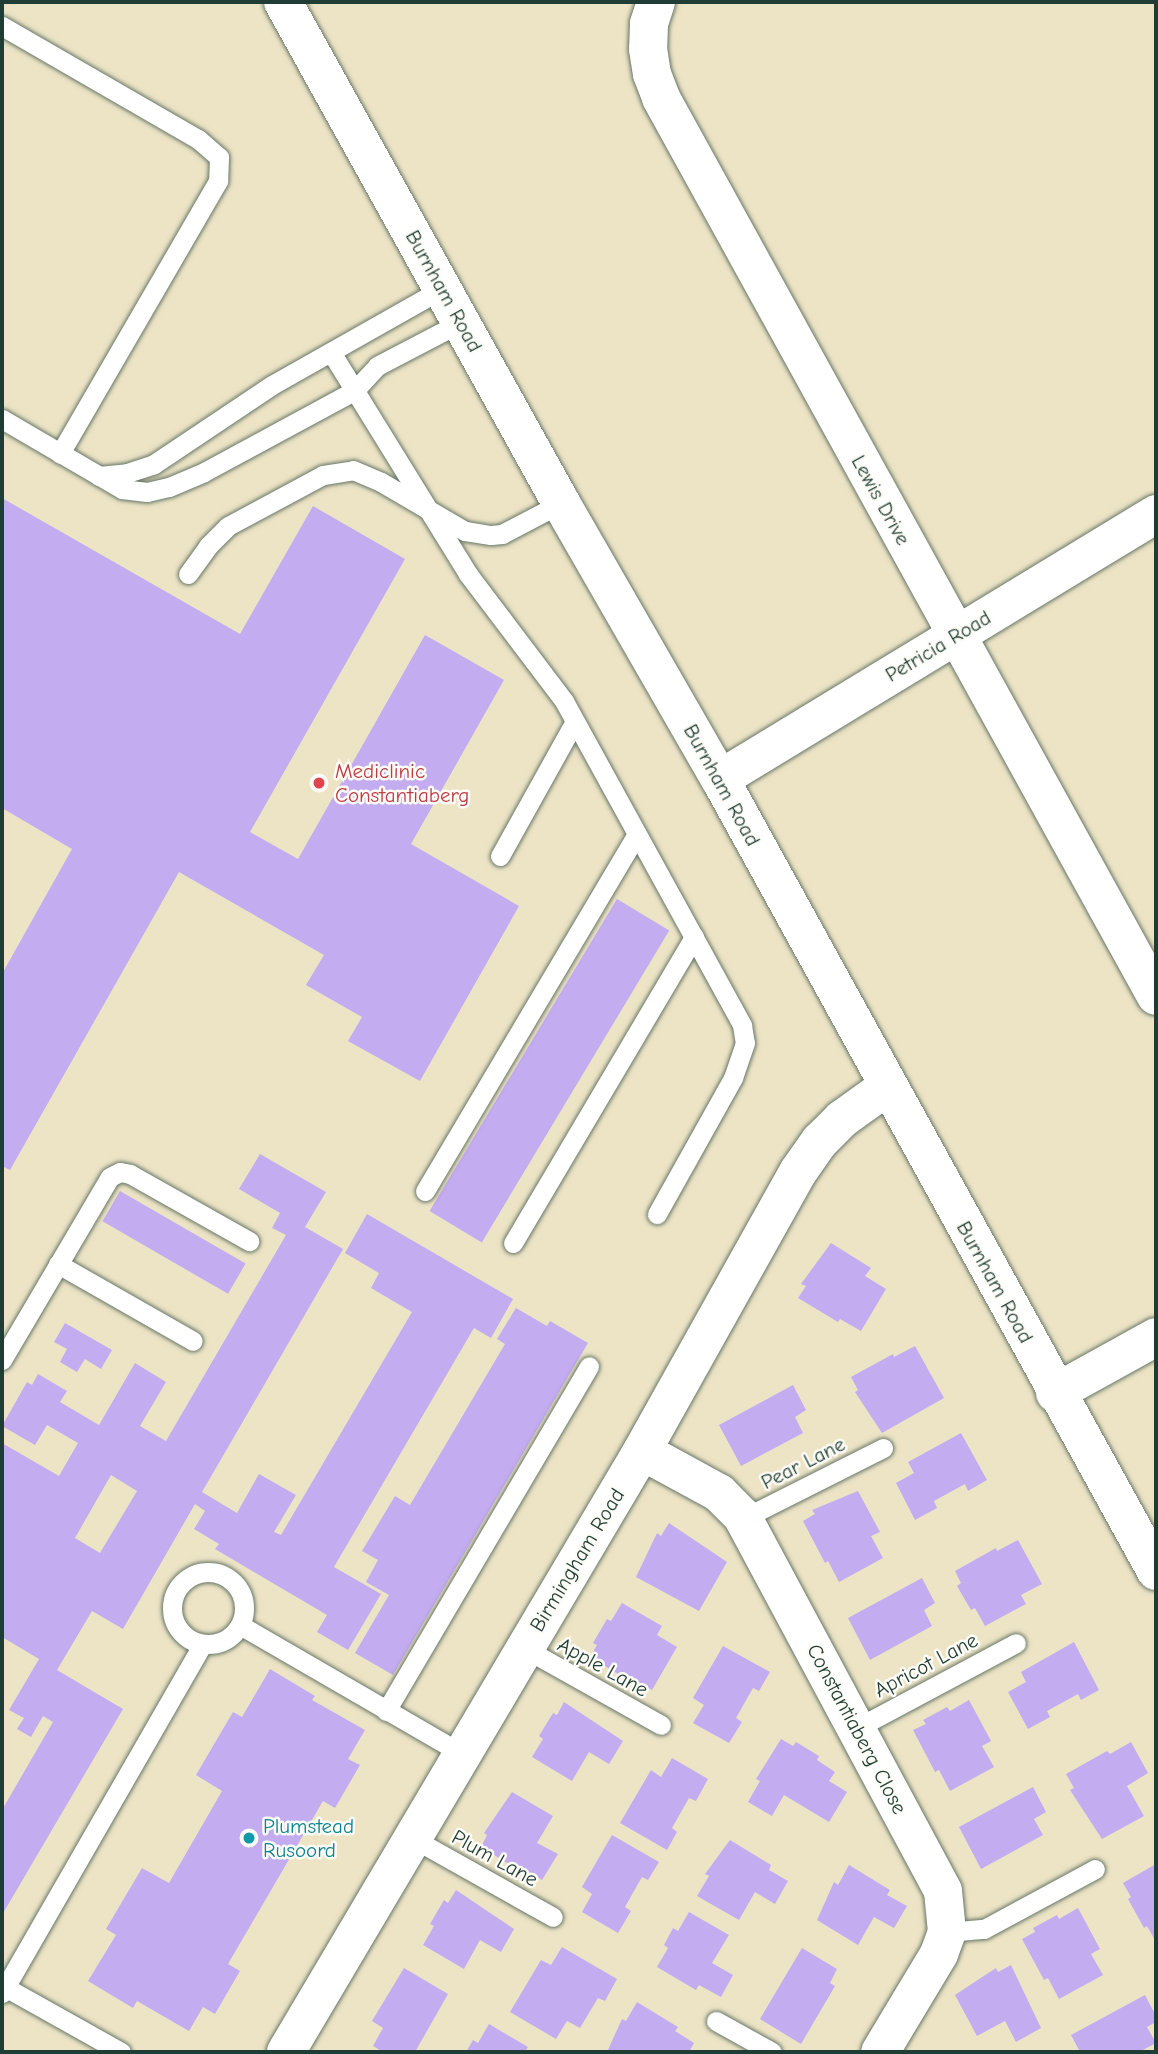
<!DOCTYPE html>
<html>
<head>
<meta charset="utf-8">
<style>
	body { margin:0 }
	#map { position:relative; width:1158px; height:2054px; overflow:hidden; background:#ede4c6; font-family:"Comic Neue",sans-serif }
	div>[style] { position:absolute }
	[style*='--x'] { left:calc(var(--x)*1px); top:calc(var(--y)*1px); width:calc(var(--w)*1px); rotate:calc(var(--a)*1deg) }
	.building>* { inset:0; background:#c3acf0; transform-origin:0 0 }
	.roads { filter:drop-shadow(0 0 2px #677767) drop-shadow(0 0 2px #677767) }
	.service>* { height:19px; margin:-9.5px; padding:0 9.5px; transform-origin:9.5px; border-radius:9.5px; background:#fff }
	.service>.ring { margin:-9.5px; padding:0; box-sizing:content-box; background:none; border:19px solid #fff; border-radius:50% }
	.minor>* { height:38px; margin:-19px; padding:0 19px; transform-origin:19px; border-radius:19px; background:#fff }
	.tertiary>* { height:38px; margin:-19px; padding:0 19px; transform-origin:19px; border-radius:19px; background:#fff }
	.dots>* { width:19px; height:19px; translate:-50% -50%; box-sizing:border-box; border:4px solid #fdfcf7; border-radius:50% }
	span { translate:-50% -50%; white-space:nowrap; text-align:center; line-height:1.15; -webkit-text-stroke:5px #fdfcf7; paint-order:stroke }
	.street-label { font-size:21px; color:#1f3d34 }
	.health-label { font-size:21px; color:#be3a42 }
	.left { translate:0 -50%; text-align:left }
	.culture-label { font-size:21px; color:#0d838f }
	.frame { position:absolute; inset:0; border:4px solid #1f3d34; pointer-events:none }
</style>
</head>
<body>
<div id="map">
	<div class="building">
		<i style="clip-path:polygon(2px 498px,240px 634px,313px 506px,405px 559px,250px 832px,298px 859px,425px 635px,504px 680px,411px 844px,519px 906px,420px 1081px,348px 1041px,362px 1017px,306px 985px,324px 955px,179px 872px,10px 1170px,2px 1166px,2px 974px,72px 849px,2px 808px)"></i>
		<i style="left:617px;top:899px;width:61px;height:364px;rotate:31deg"></i>
		<i style="clip-path:polygon(evenodd,260px 1154px,326px 1192px,305px 1227px,343px 1249px,202px 1492px,237px 1513px,259px 1474px,296px 1495px,274px 1532px,281px 1535px,412px 1312px,371px 1288px,379px 1273px,345px 1253px,367px 1214px,513px 1299px,491px 1338px,474px 1328px,334px 1567px,381px 1594px,348px 1650px,317px 1632px,327px 1615px,215px 1549px,219px 1544px,194px 1529px,205px 1511px,195px 1504px,123px 1629px,92px 1611px,57px 1670px,123px 1709px,2px 1915px,2px 1810px,53px 1722px,43px 1716px,31px 1737px,17px 1729px,24px 1718px,9px 1710px,39px 1659px,2px 1637px,2px 1443px,59px 1476px,78px 1443px,47px 1425px,35px 1445px,2px 1426px,27px 1382px,32px 1385px,38px 1374px,67px 1391px,60px 1402px,99px 1425px,135px 1363px,166px 1382px,140px 1426px,166px 1441px,286px 1235px,272px 1228px,280px 1213px,239px 1189px,260px 1154px,111px 1475px,137px 1491px,100px 1553px,75px 1538px,111px 1475px)"></i>
		<i style="left:120px;top:1191px;width:145px;height:35px;rotate:30deg"></i>
		<i style="clip-path:polygon(831px 1243px,871px 1268px,865px 1276px,886px 1289px,861px 1331px,840px 1319px,838px 1322px,798px 1298px,806px 1286px,801px 1284px)"></i>
		<i style="clip-path:polygon(516px 1308px,547px 1326px,550px 1321px,588px 1343px,393px 1675px,355px 1653px,389px 1595px,366px 1582px,378px 1560px,362px 1551px,395px 1496px,410px 1505px,505px 1344px,497px 1339px)"></i>
		<i style="clip-path:polygon(65px 1323px,112px 1350px,101px 1369px,85px 1359px,77px 1372px,60px 1362px,67px 1349px,54px 1342px)"></i>
		<i style="clip-path:polygon(915px 1346px,944px 1398px,882px 1433px,855px 1392px,858px 1390px,851px 1377px,893px 1354px,894px 1357px)"></i>
		<i style="clip-path:polygon(793px 1385px,806px 1410px,795px 1417px,803px 1433px,741px 1466px,719px 1425px)"></i>
		<i style="clip-path:polygon(961px 1433px,987px 1480px,968px 1491px,965px 1484px,934px 1501px,937px 1508px,915px 1520px,896px 1483px,914px 1473px,908px 1462px)"></i>
		<i style="clip-path:polygon(858px 1491px,880px 1532px,871px 1536px,883px 1558px,839px 1582px,828px 1561px,825px 1563px,803px 1521px,815px 1514px,812px 1510px)"></i>
		<i style="clip-path:polygon(669px 1523px,727px 1562px,699px 1611px,636px 1577px,657px 1533px,661px 1536px)"></i>
		<i style="clip-path:polygon(1018px 1540px,1042px 1584px,1021px 1595px,1026px 1604px,985px 1626px,975px 1608px,971px 1610px,957px 1586px,961px 1583px,955px 1571px,996px 1548px,997px 1551px)"></i>
		<i style="clip-path:polygon(922px 1578px,935px 1603px,924px 1610px,932px 1626px,870px 1660px,848px 1618px)"></i>
		<i style="clip-path:polygon(622px 1603px,662px 1626px,657px 1635px,677px 1647px,652px 1690px,632px 1678px,630px 1681px,590px 1657px,597px 1645px,593px 1643px,607px 1619px,611px 1621px)"></i>
		<i style="clip-path:polygon(1074px 1642px,1099px 1690px,1081px 1700px,1078px 1694px,1047px 1711px,1050px 1717px,1028px 1729px,1008px 1692px,1026px 1682px,1021px 1672px)"></i>
		<i style="clip-path:polygon(723px 1646px,770px 1672px,759px 1691px,753px 1688px,736px 1718px,742px 1722px,729px 1743px,693px 1723px,704px 1705px,693px 1698px)"></i>
		<i style="clip-path:polygon(270px 1669px,315px 1696px,312px 1700px,365px 1730px,348px 1759px,360px 1765px,335px 1808px,323px 1801px,228px 1964px,240px 1971px,215px 2014px,203px 2007px,189px 2031px,137px 2001px,133px 2008px,88px 1981px,116px 1935px,106px 1929px,142px 1868px,169px 1883px,222px 1791px,196px 1775px,233px 1712px,242px 1717px)"></i>
		<i style="clip-path:polygon(969px 1700px,991px 1741px,982px 1746px,994px 1767px,950px 1791px,939px 1770px,935px 1772px,913px 1730px,926px 1724px,923px 1720px,947px 1707px,950px 1711px)"></i>
		<i style="clip-path:polygon(564px 1702px,623px 1741px,609px 1764px,589px 1752px,572px 1781px,532px 1757px,543px 1739px,539px 1736px,553px 1713px,557px 1715px)"></i>
		<i style="clip-path:polygon(781px 1739px,793px 1746px,796px 1742px,819px 1756px,817px 1760px,835px 1772px,829px 1781px,847px 1792px,829px 1822px,784px 1795px,772px 1816px,748px 1802px,760px 1781px,756px 1779px)"></i>
		<i style="clip-path:polygon(1131px 1742px,1148px 1773px,1127px 1786px,1144px 1816px,1102px 1839px,1070px 1790px,1074px 1788px,1066px 1774px,1107px 1751px,1110px 1754px)"></i>
		<i style="clip-path:polygon(672px 1758px,708px 1779px,696px 1801px,689px 1798px,672px 1828px,677px 1832px,667px 1850px,620px 1823px,651px 1770px,661px 1777px)"></i>
		<i style="clip-path:polygon(1033px 1787px,1046px 1812px,1034px 1819px,1043px 1835px,981px 1869px,959px 1827px)"></i>
		<i style="clip-path:polygon(512px 1792px,553px 1816px,537px 1843px,558px 1854px,542px 1880px,523px 1868px,520px 1871px,481px 1847px,487px 1835px,484px 1833px)"></i>
		<i style="clip-path:polygon(612px 1835px,659px 1862px,648px 1880px,642px 1877px,625px 1907px,631px 1911px,618px 1933px,582px 1912px,592px 1894px,582px 1887px)"></i>
		<i style="clip-path:polygon(730px 1840px,771px 1865px,769px 1870px,788px 1881px,775px 1904px,755px 1892px,739px 1920px,697px 1896px,709px 1876px,705px 1874px)"></i>
		<i style="clip-path:polygon(1156px 1864px,1156px 1942px,1147px 1926px,1144px 1928px,1128px 1899px,1131px 1897px,1123px 1883px)"></i>
		<i style="clip-path:polygon(849px 1865px,890px 1890px,887px 1895px,907px 1906px,894px 1928px,874px 1917px,858px 1945px,817px 1920px,834px 1882px,838px 1885px)"></i>
		<i style="clip-path:polygon(456px 1890px,514px 1929px,501px 1952px,480px 1940px,464px 1969px,423px 1945px,434px 1926px,430px 1924px,444px 1900px,448px 1903px)"></i>
		<i style="clip-path:polygon(1078px 1908px,1100px 1949px,1091px 1954px,1103px 1975px,1059px 1999px,1048px 1978px,1044px 1980px,1022px 1939px,1035px 1932px,1033px 1928px,1057px 1915px,1059px 1919px)"></i>
		<i style="clip-path:polygon(689px 1912px,729px 1935px,712px 1963px,733px 1975px,721px 1997px,699px 1985px,696px 1990px,657px 1967px,668px 1948px,664px 1945px,673px 1928px,678px 1931px)"></i>
		<i style="clip-path:polygon(562px 1947px,617px 1979px,605px 2001px,598px 1998px,580px 2028px,567px 2021px,556px 2039px,510px 2012px,541px 1960px,551px 1965px)"></i>
		<i style="clip-path:polygon(802px 1948px,837px 1969px,830px 1983px,835px 1986px,801px 2044px,760px 2019px)"></i>
		<i style="clip-path:polygon(1011px 1965px,1041px 2028px,1016px 2042px,1005px 2021px,977px 2036px,955px 1995px,996px 1968px,998px 1972px)"></i>
		<i style="clip-path:polygon(404px 1968px,448px 1994px,415px 2052px,383px 2052px,373px 2046px,383px 2028px,372px 2021px)"></i>
		<i style="clip-path:polygon(1145px 1995px,1156px 2016px,1156px 2022px,1147px 2027px,1156px 2043px,1139px 2052px,1080px 2052px,1071px 2035px)"></i>
		<i style="clip-path:polygon(637px 2002px,678px 2027px,675px 2031px,694px 2043px,689px 2052px,607px 2052px,622px 2019px,626px 2021px)"></i>
		<i style="clip-path:polygon(489px 2024px,528px 2047px,525px 2052px,466px 2052px,473px 2040px,478px 2043px)"></i>
	</div>
	<div class="roads">
		<div class="service">
			<i style="--x:2;--y:26;--w:226;--a:30"></i>
			<i style="--x:198;--y:139;--w:28;--a:41"></i>
			<i style="--x:219;--y:157;--w:24;--a:92"></i>
			<i style="--x:218;--y:181;--w:315;--a:120.1"></i>
			<i style="--x:331;--y:352;--w:261;--a:58.3"></i>
			<i style="--x:468;--y:574;--w:159;--a:52.9"></i>
			<i style="--x:564;--y:701;--w:370;--a:61.2"></i>
			<i style="--x:742;--y:1025;--w:18;--a:81"></i>
			<i style="--x:745;--y:1043;--w:37;--a:109"></i>
			<i style="--x:733;--y:1078;--w:156;--a:119.2"></i>
			<i style="--x:2;--y:419;--w:139;--a:30.3"></i>
			<i style="--x:122;--y:489;--w:25;--a:7"></i>
			<i style="--x:147;--y:492;--w:23;--a:-13"></i>
			<i style="--x:169;--y:487;--w:38;--a:-23"></i>
			<i style="--x:204;--y:472;--w:170;--a:-28.4"></i>
			<i style="--x:354;--y:391;--w:34;--a:-47"></i>
			<i style="--x:377;--y:366;--w:95;--a:-27.6"></i>
			<i style="--x:99;--y:476;--w:28;--a:-6"></i>
			<i style="--x:127;--y:473;--w:28;--a:-18"></i>
			<i style="--x:154;--y:464;--w:142;--a:-33.8"></i>
			<i style="--x:272;--y:385;--w:195;--a:-29.5"></i>
			<i style="--x:188;--y:574;--w:34;--a:-54"></i>
			<i style="--x:208;--y:546;--w:28;--a:-45"></i>
			<i style="--x:228;--y:526;--w:108;--a:-28.2"></i>
			<i style="--x:323;--y:475;--w:30;--a:-9"></i>
			<i style="--x:353;--y:470;--w:30;--a:23"></i>
			<i style="--x:381;--y:482;--w:97;--a:30.3"></i>
			<i style="--x:465;--y:531;--w:26;--a:9"></i>
			<i style="--x:491;--y:535;--w:11;--a:-5"></i>
			<i style="--x:502;--y:534;--w:67;--a:-27.7"></i>
			<i style="--x:500;--y:856;--w:154;--a:-60.9"></i>
			<i style="--x:425;--y:1191;--w:415;--a:-59.3"></i>
			<i style="--x:513;--y:1243;--w:356;--a:-59.4"></i>
			<i style="--x:58;--y:1264;--w:155;--a:29.7"></i>
			<i style="--x:2;--y:1360;--w:212;--a:-59.5"></i>
			<i style="--x:110;--y:1177;--w:11;--a:-27"></i>
			<i style="--x:120;--y:1172;--w:10;--a:11"></i>
			<i style="--x:130;--y:1174;--w:137;--a:29.4"></i>
			<i style="--x:742;--y:1516;--w:17;--a:-17"></i>
			<i style="--x:758;--y:1511;--w:140;--a:-26.7"></i>
			<i class="ring" style="left:172px;top:1572px;width:53px;height:53px"></i>
			<i style="--x:240;--y:1625;--w:259;--a:30.1"></i>
			<i style="--x:524;--y:1648;--w:157;--a:29.3"></i>
			<i style="--x:386;--y:1711;--w:400;--a:-59.5"></i>
			<i style="--x:857;--y:1728;--w:180;--a:-28.1"></i>
			<i style="--x:414;--y:1839;--w:159;--a:29.3"></i>
			<i style="--x:947;--y:1932;--w:37;--a:-5"></i>
			<i style="--x:984;--y:1929;--w:126;--a:-28.4"></i>
			<i style="--x:5;--y:1987;--w:133;--a:29.3"></i>
			<i style="--x:2;--y:1993;--w:401;--a:-60.1"></i>
			<i style="--x:716;--y:2021;--w:64;--a:29"></i>
		</div>
		<div class="minor">
			<i style="--x:656;--y:2;--w:23;--a:108"></i>
			<i style="--x:649;--y:24;--w:25;--a:92"></i>
			<i style="--x:648;--y:49;--w:25;--a:81"></i>
			<i style="--x:652;--y:74;--w:26;--a:69"></i>
			<i style="--x:661;--y:98;--w:1025;--a:61.14"></i>
			<i style="--x:720;--y:779;--w:510;--a:-31.29"></i>
			<i style="--x:1055;--y:1393;--w:115;--a:-29"></i>
			<i style="--x:642;--y:1451;--w:88;--a:28.6"></i>
			<i style="--x:719;--y:1493;--w:33;--a:45"></i>
			<i style="--x:742;--y:1516;--w:425;--a:61.8"></i>
			<i style="--x:943;--y:1891;--w:41;--a:84.4"></i>
			<i style="--x:947;--y:1932;--w:23;--a:110"></i>
			<i style="--x:939;--y:1954;--w:114;--a:121"></i>
			<i style="--x:286;--y:2052;--w:699;--a:-59.36"></i>
			<i style="--x:642;--y:1451;--w:320;--a:-60.8"></i>
			<i style="--x:798;--y:1172;--w:38;--a:-55"></i>
			<i style="--x:820;--y:1141;--w:31;--a:-45"></i>
			<i style="--x:842;--y:1119;--w:57;--a:-35.7"></i>
		</div>
		<div class="tertiary">
			<i style="--x:283;--y:2;--w:573;--a:60.97"></i>
			<i style="--x:561;--y:503;--w:319;--a:60.1"></i>
			<i style="--x:720;--y:779;--w:904;--a:61.17"></i>
		</div>
	</div>
	<div class="dots">
		<i style="left:319px;top:783px;background:#e0444e"></i>
		<i style="left:249px;top:1838px;background:#0f9aa8"></i>
	</div>
	<div class="street-label">
		<span style="left:444px;top:291px;rotate:61deg">Burnham Road</span>
		<span style="left:881px;top:500px;rotate:61deg">Lewis Drive</span>
		<span style="left:938px;top:646px;rotate:-31deg">Petricia Road</span>
		<span style="left:722px;top:785px;rotate:61deg">Burnham Road</span>
		<span style="left:995px;top:1282px;rotate:61deg">Burnham Road</span>
		<span style="left:803px;top:1463px;rotate:-27deg">Pear Lane</span>
		<span style="left:577px;top:1560px;rotate:-59deg">Birmingham Road</span>
		<span style="left:926px;top:1665px;rotate:-28deg">Apricot Lane</span>
		<span style="left:603px;top:1667px;rotate:29deg">Apple Lane</span>
		<span style="left:857px;top:1729px;rotate:62deg">Constantiaberg Close</span>
		<span style="left:495px;top:1858px;rotate:29deg">Plum Lane</span>
	</div>
	<div class="health-label">
		<span class="left" style="left:335px;top:783px">Mediclinic<br>Constantiaberg</span>
	</div>
	<div class="culture-label">
		<span class="left" style="left:263px;top:1838px">Plumstead<br>Rusoord</span>
	</div>
	<div class="frame"></div>
</div>
</body>
</html>
